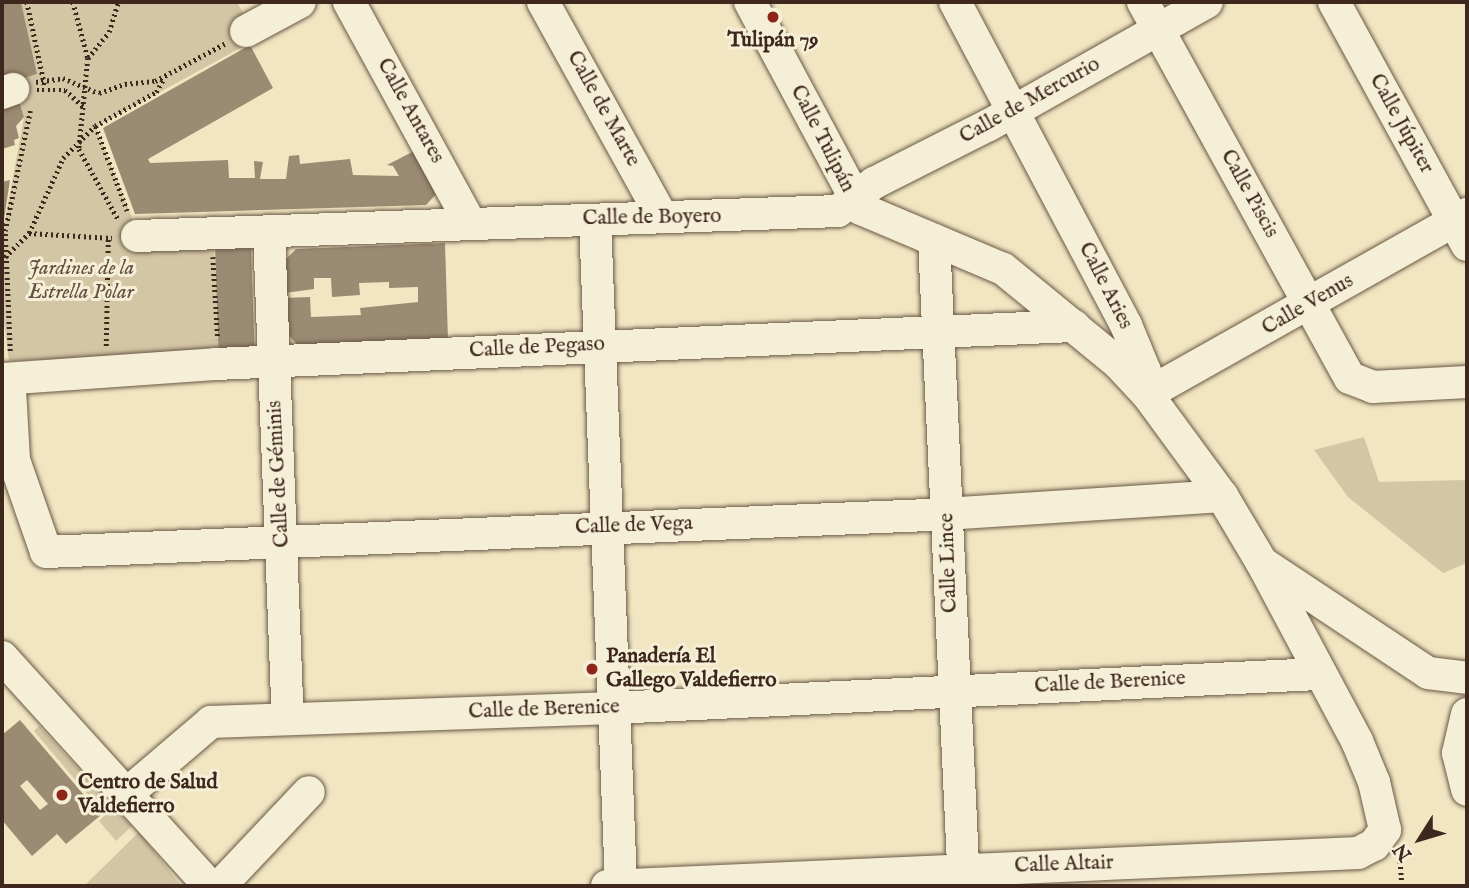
<!DOCTYPE html>
<html>
<head>
<meta charset="utf-8">
<style>
	body { margin:0 }
	#map { position:relative; width:1469px; height:888px; overflow:hidden; background:#f1e6c1; font-family:"IM FELL English",serif }
	div>[style] { position:absolute }
	[style*='--x'] { left:calc(var(--x)*1px); top:calc(var(--y)*1px); width:calc(var(--w)*1px); rotate:calc(var(--a)*1deg) }
	.green>* { inset:0; background:#d3c6a5 }
	.building>* { inset:0; background:#9b8b73; transform-origin:0 0 }
	.path>* { height:4.5px; margin-top:-2.25px; transform-origin:0; background:repeating-linear-gradient(90deg,#3e281e 0 2px,transparent 0 5.5px) }
	.roads { filter:drop-shadow(0 0 2px #6b5847) drop-shadow(0 0 2px #6b5847) }
	.minor>* { height:32px; margin:-16px; padding:0 16px; transform-origin:16px; border-radius:16px; background:#f6efd7 }
	.dots>* { width:19px; height:19px; translate:-50% -50%; box-sizing:border-box; border:4px solid #f6efd7; border-radius:50% }
	span { translate:-50% -50%; white-space:nowrap; text-align:center; line-height:1.15; -webkit-text-stroke:6px #f6efd7; paint-order:stroke }
	.poi-label { font-size:21px; color:#3e281e; font-weight:700 }
	.left { translate:0 -50%; text-align:left }
	.street-label { font-size:21px; color:#3e281e }
	.park-label { font-size:21px; color:#635040; font-style:italic }
	.frame { position:absolute; inset:0; border:4px solid #3e281e; pointer-events:none }
	.north { position:absolute; left:1385px; top:804px; width:70px; height:70px; -webkit-text-stroke:5px #f6efd7; paint-order:stroke; rotate:233deg; font-size:19px; font-weight:700; line-height:28px; text-align:center; color:#3e281e }
	.north::after { content:''; display:block; margin:auto; width:24px; height:32px; background:#3e281e; clip-path:polygon(50% 0,100% 100%,50% 72%,0 100%) }
</style>
</head>
<body>
<div id="map">
	<div class="green">
		<i style="clip-path:polygon(21px 2px,237px 2px,257px 39px,96px 127px,134px 223px,212px 221px,221px 353px,9px 361px,2px 305px,2px 237px,24px 117px,13px 81px,37px 74px)"></i>
		<i style="clip-path:polygon(1364px 437px,1379px 482px,1467px 480px,1467px 563px,1443px 573px,1348px 497px,1314px 450px)"></i>
		<i style="clip-path:polygon(39px 726px,132px 826px,116px 841px,99px 821px,105px 815px,34px 731px)"></i>
		<i style="clip-path:polygon(139px 832px,181px 886px,84px 886px)"></i>
	</div>
	<div class="building">
		<i style="clip-path:polygon(2px 2px,21px 2px,37px 74px,2px 85px)"></i>
		<i style="clip-path:polygon(250px 45px,273px 88px,148px 159px,150px 163px,228px 160px,229px 178px,255px 178px,254px 161px,263px 162px,260px 179px,286px 179px,289px 156px,299px 155px,300px 164px,350px 159px,353px 175px,399px 176px,393px 166px,387px 165px,416px 150px,438px 192px,426px 205px,135px 214px,103px 128px)"></i>
		<i style="clip-path:polygon(18px 98px,24px 117px,16px 126px,19px 138px,14px 140px,15px 145px,2px 149px,2px 103px)"></i>
		<i style="clip-path:polygon(10px 180px,3px 226px,2px 226px,2px 182px)"></i>
		<i style="clip-path:polygon(445px 243px,448px 340px,299px 346px,287px 334px,285px 298px,310px 297px,311px 317px,361px 315px,360px 308px,418px 302px,418px 287px,389px 288px,389px 282px,359px 283px,360px 295px,332px 297px,331px 278px,314px 278px,314px 289px,285px 293px,283px 262px,296px 249px)"></i>
		<i style="left:251px;top:248px;width:103px;height:36px;rotate:88deg"></i>
		<i style="clip-path:polygon(evenodd,20px 720px,101px 815px,66px 844px,57px 834px,32px 856px,2px 820px,2px 735px,20px 720px,27px 780px,48px 804px,40px 810px,20px 786px,27px 780px)"></i>
	</div>
	<div class="path">
		<i style="--x:27;--y:2;--w:87;--a:78"></i>
		<i style="--x:73;--y:2;--w:58;--a:75"></i>
		<i style="--x:88;--y:58;--w:91;--a:95.6"></i>
		<i style="--x:79;--y:149;--w:80;--a:60.9"></i>
		<i style="--x:88;--y:58;--w:33;--a:-51"></i>
		<i style="--x:109;--y:32;--w:31;--a:-73"></i>
		<i style="--x:36;--y:82;--w:27;--a:-8"></i>
		<i style="--x:63;--y:78;--w:39;--a:23"></i>
		<i style="--x:99;--y:93;--w:28;--a:-19"></i>
		<i style="--x:125;--y:84;--w:30;--a:-6"></i>
		<i style="--x:155;--y:81;--w:81;--a:-28.2"></i>
		<i style="--x:37;--y:90;--w:28;--a:0"></i>
		<i style="--x:65;--y:90;--w:25;--a:42"></i>
		<i style="--x:127;--y:211;--w:91;--a:-110.6"></i>
		<i style="--x:95;--y:126;--w:70;--a:-29.1"></i>
		<i style="--x:156;--y:92;--w:16;--a:-60"></i>
		<i style="--x:29;--y:233;--w:82;--a:-65.6"></i>
		<i style="--x:63;--y:158;--w:45;--a:-45"></i>
		<i style="--x:5;--y:257;--w:34;--a:-45"></i>
		<i style="--x:29;--y:233;--w:83;--a:3.4"></i>
		<i style="--x:213;--y:257;--w:83;--a:86.6"></i>
		<i style="--x:106;--y:346;--w:108;--a:-88.9"></i>
		<i style="--x:10;--y:351;--w:120;--a:-92.4"></i>
		<i style="--x:5;--y:231;--w:123;--a:-78.2"></i>
		<i style="--x:1400;--y:856;--w:30;--a:86"></i>
	</div>
	<div class="roads">
		<div class="minor">
			<i style="--x:349;--y:2;--w:250;--a:61.3"></i>
			<i style="--x:543;--y:2;--w:246;--a:61"></i>
			<i style="--x:955;--y:2;--w:365;--a:62.1"></i>
			<i style="--x:1126;--y:325;--w:50;--a:67.6"></i>
			<i style="--x:1145;--y:371;--w:21;--a:85"></i>
			<i style="--x:1143;--y:2;--w:429;--a:61.2"></i>
			<i style="--x:1350;--y:378;--w:25;--a:21"></i>
			<i style="--x:1373;--y:387;--w:94;--a:-3"></i>
			<i style="--x:1334;--y:2;--w:277;--a:61.3"></i>
			<i style="--x:246;--y:31;--w:61;--a:-28.2"></i>
			<i style="--x:2;--y:93;--w:12;--a:-20"></i>
			<i style="--x:595;--y:220;--w:667;--a:87.76"></i>
			<i style="--x:269;--y:231;--w:487;--a:87.8"></i>
			<i style="--x:137;--y:236;--w:701;--a:-2.04"></i>
			<i style="--x:838;--y:211;--w:46;--a:-37.9"></i>
			<i style="--x:874;--y:183;--w:129;--a:-26.8"></i>
			<i style="--x:989;--y:125;--w:250;--a:-29.4"></i>
			<i style="--x:934;--y:240;--w:647;--a:87.34"></i>
			<i style="--x:2;--y:379;--w:215;--a:-4"></i>
			<i style="--x:216;--y:364;--w:859;--a:-2.54"></i>
			<i style="--x:10;--y:390;--w:70;--a:86.7"></i>
			<i style="--x:14;--y:460;--w:97;--a:70.8"></i>
			<i style="--x:46;--y:552;--w:885;--a:-2.4"></i>
			<i style="--x:930;--y:515;--w:293;--a:-3.7"></i>
			<i style="--x:1147;--y:394;--w:367;--a:-29.4"></i>
			<i style="--x:1264;--y:564;--w:197;--a:33.6"></i>
			<i style="--x:1428;--y:673;--w:39;--a:7"></i>
			<i style="--x:2;--y:657;--w:309;--a:47.8"></i>
			<i style="--x:1467;--y:714;--w:40;--a:103"></i>
			<i style="--x:1458;--y:753;--w:38;--a:76"></i>
			<i style="--x:129;--y:792;--w:108;--a:-40.5"></i>
			<i style="--x:211;--y:722;--w:402;--a:-2"></i>
			<i style="--x:613;--y:708;--w:707;--a:-2.76"></i>
			<i style="--x:220;--y:886;--w:129;--a:-46.6"></i>
			<i style="--x:607;--y:886;--w:752;--a:-2.52"></i>
			<i style="--x:1358;--y:853;--w:18;--a:-27"></i>
			<i style="--x:1374;--y:845;--w:19;--a:-54"></i>
			<i style="--x:1385;--y:830;--w:49;--a:-102.9"></i>
			<i style="--x:1374;--y:782;--w:44;--a:-112.5"></i>
			<i style="--x:1357;--y:741;--w:202;--a:-118.1"></i>
			<i style="--x:1262;--y:563;--w:78;--a:-120.8"></i>
			<i style="--x:1222;--y:496;--w:127;--a:-126.3"></i>
			<i style="--x:1147;--y:394;--w:42;--a:-133.1"></i>
			<i style="--x:1118;--y:363;--w:149;--a:-140.7"></i>
			<i style="--x:1003;--y:269;--w:154;--a:-157.1"></i>
			<i style="--x:861;--y:209;--w:235;--a:-118.2"></i>
		</div>
	</div>
	<div class="dots">
		<i style="left:773px;top:17px;background:#8f2418"></i>
		<i style="left:592px;top:669px;background:#8f2418"></i>
		<i style="left:62px;top:795px;background:#8f2418"></i>
	</div>
	<div class="poi-label">
		<span style="left:773px;top:41px">Tulipán 79</span>
		<span class="left" style="left:606px;top:669px">Panadería El<br>Gallego Valdefierro</span>
		<span class="left" style="left:78px;top:795px">Centro de Salud<br>Valdefierro</span>
	</div>
	<div class="street-label">
		<span style="left:1030px;top:101px;rotate:-29deg">Calle de Mercurio</span>
		<span style="left:603px;top:109px;rotate:61deg">Calle de Marte</span>
		<span style="left:410px;top:111px;rotate:61deg">Calle Antares</span>
		<span style="left:1401px;top:124px;rotate:61deg">Calle Júpiter</span>
		<span style="left:822px;top:139px;rotate:63deg">Calle Tulipán</span>
		<span style="left:1249px;top:194px;rotate:61deg">Calle Piscis</span>
		<span style="left:652px;top:218px;rotate:-1deg">Calle de Boyero</span>
		<span style="left:1105px;top:286px;rotate:63deg">Calle Aries</span>
		<span style="left:1308px;top:305px;rotate:-30deg">Calle Venus</span>
		<span style="left:537px;top:348px;rotate:-3deg">Calle de Pegaso</span>
		<span style="left:279px;top:474px;rotate:-93deg">Calle de Géminis</span>
		<span style="left:634px;top:526px;rotate:-2deg">Calle de Vega</span>
		<span style="left:949px;top:563px;rotate:-92deg">Calle Lince</span>
		<span style="left:1110px;top:683px;rotate:-3deg">Calle de Berenice</span>
		<span style="left:544px;top:710px;rotate:-2deg">Calle de Berenice</span>
		<span style="left:1064px;top:865px;rotate:-2deg">Calle Altair</span>
	</div>
	<div class="park-label">
		<span style="left:81px;top:281px">Jardines de la<br>Estrella Polar</span>
	</div>
	<div class="frame"></div>
	<div class="north">N</div>
</div>
</body>
</html>
